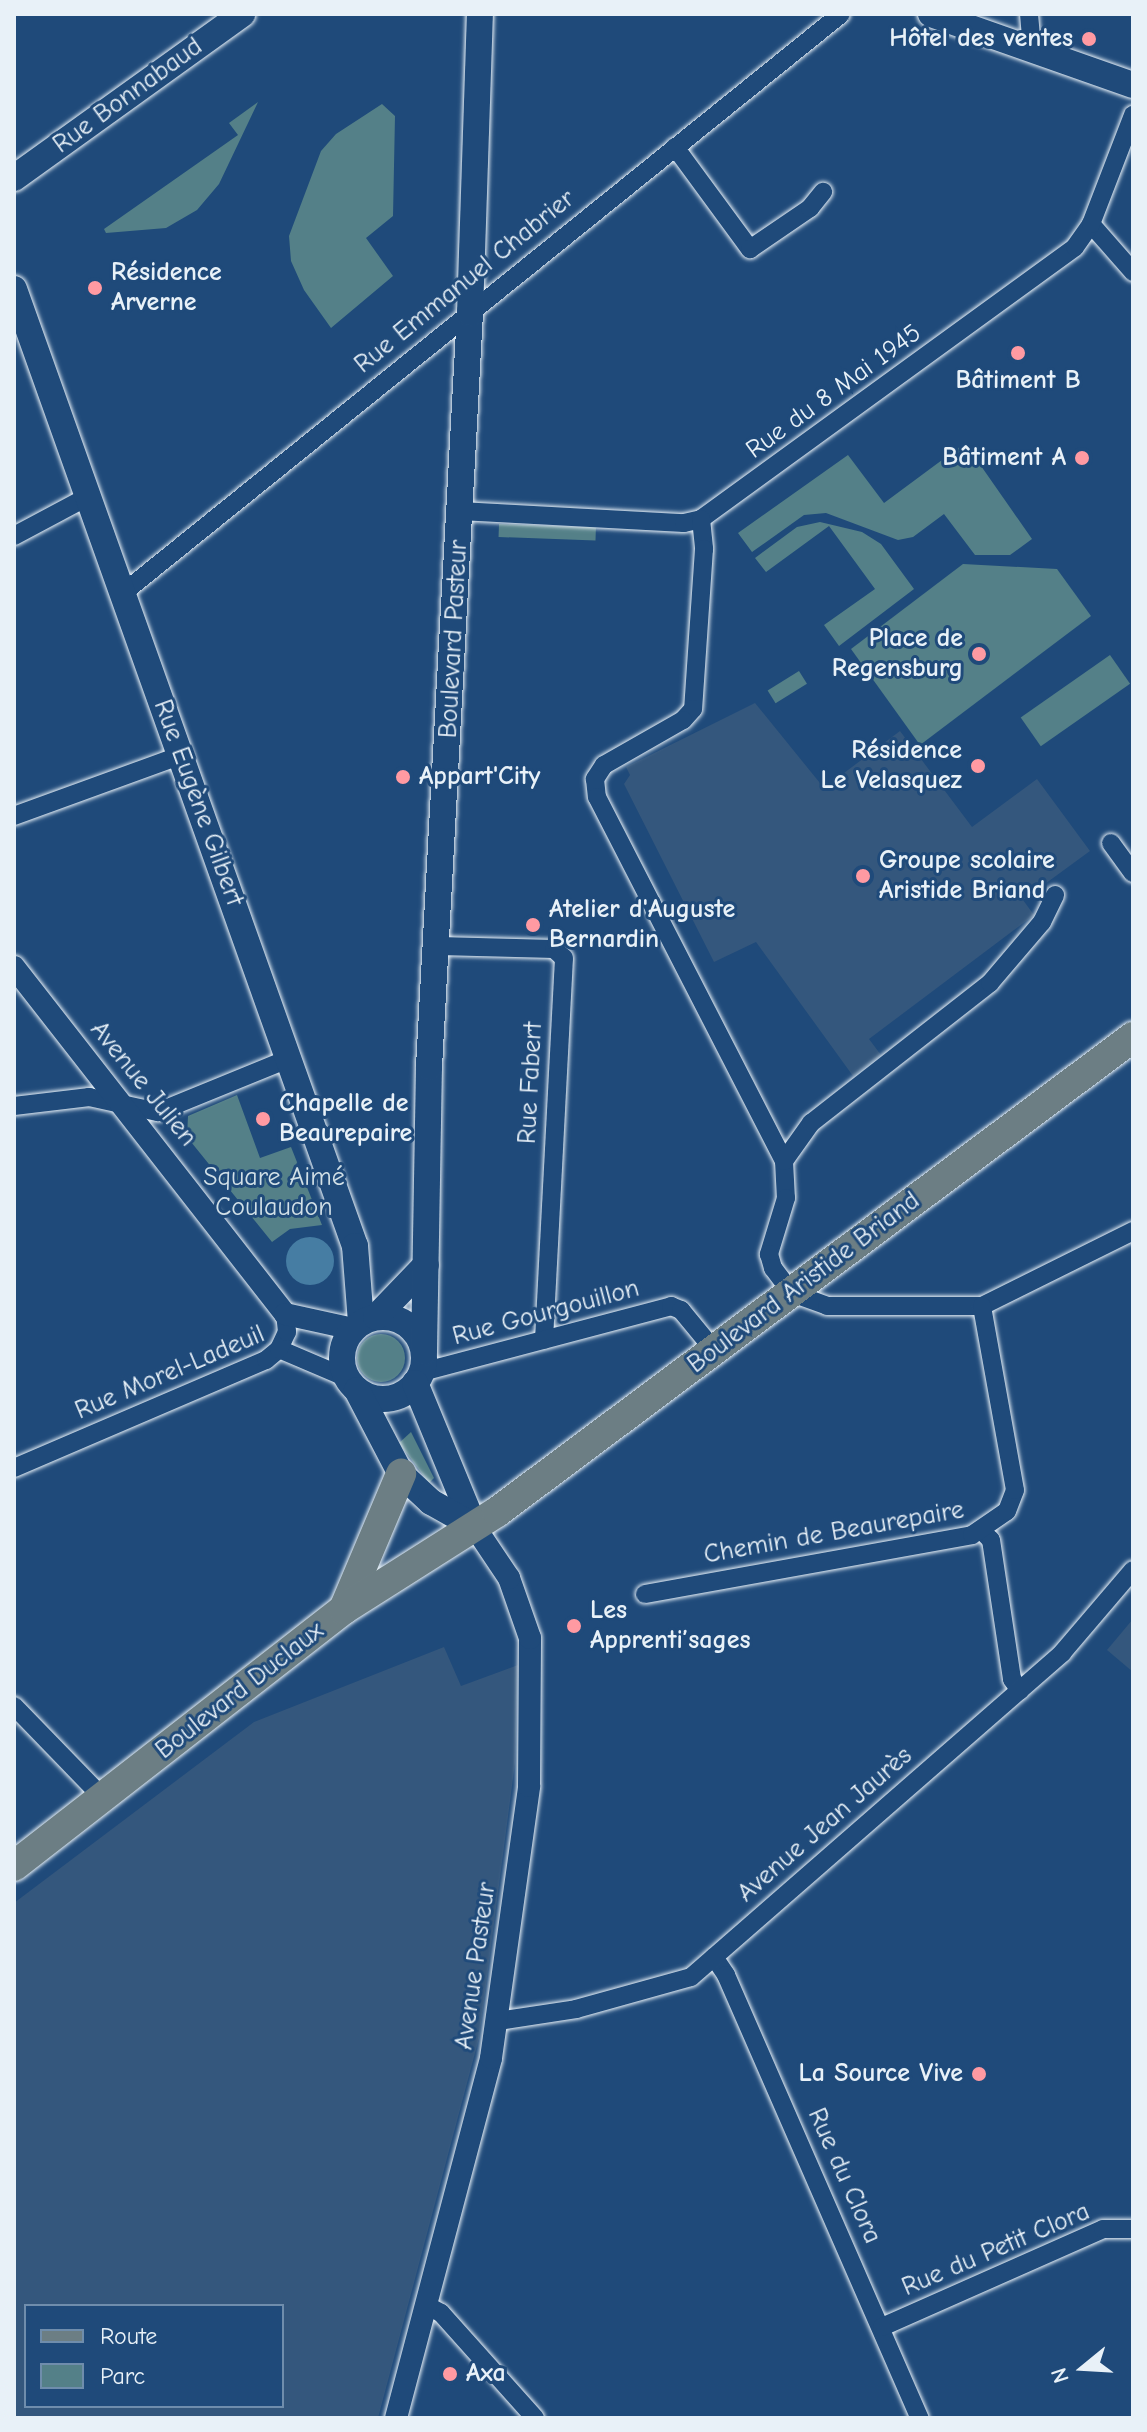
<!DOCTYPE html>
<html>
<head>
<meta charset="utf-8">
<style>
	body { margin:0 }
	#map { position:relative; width:1147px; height:2432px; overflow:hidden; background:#1f4a7a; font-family:"Comic Neue",sans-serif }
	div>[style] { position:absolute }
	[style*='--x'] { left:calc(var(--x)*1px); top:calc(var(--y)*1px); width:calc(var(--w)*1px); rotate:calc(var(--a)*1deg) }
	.built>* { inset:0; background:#34577d }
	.green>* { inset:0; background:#548088; transform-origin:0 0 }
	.round { border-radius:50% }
	.water>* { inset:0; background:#467da3 }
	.roads { filter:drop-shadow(0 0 2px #e8f1f8) drop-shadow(0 0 2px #e8f1f8) }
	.minor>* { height:18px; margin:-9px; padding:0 9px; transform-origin:9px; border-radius:9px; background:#1f4a7a }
	.tertiary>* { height:22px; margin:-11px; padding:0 11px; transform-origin:11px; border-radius:11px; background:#1f4a7a }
	.secondary>* { height:26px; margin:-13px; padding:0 13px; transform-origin:13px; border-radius:13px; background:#1f4a7a }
	.secondary>.ring { margin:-13px; padding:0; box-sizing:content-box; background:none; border:26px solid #1f4a7a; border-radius:50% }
	.primary>* { height:30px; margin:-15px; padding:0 15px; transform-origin:15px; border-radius:15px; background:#6c7e84 }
	.dots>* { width:22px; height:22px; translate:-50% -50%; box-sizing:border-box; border:4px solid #1f4a7a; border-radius:50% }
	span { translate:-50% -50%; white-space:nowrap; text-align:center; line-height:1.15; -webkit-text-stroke:6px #1f4a7a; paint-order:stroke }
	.poi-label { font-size:26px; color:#e8f1f8; font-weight:700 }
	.right { translate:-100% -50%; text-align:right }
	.left { translate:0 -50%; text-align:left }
	.street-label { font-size:26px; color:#e8f1f8 }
	.park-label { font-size:26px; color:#d2e0e7 }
	.frame { position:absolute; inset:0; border:16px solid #e8f1f8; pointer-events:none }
	.legend { position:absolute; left:24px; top:2304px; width:260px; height:104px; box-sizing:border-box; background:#1f4a7a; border:2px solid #6f8dac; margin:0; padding:10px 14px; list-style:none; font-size:24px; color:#e8f1f8 }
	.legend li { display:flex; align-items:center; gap:16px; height:40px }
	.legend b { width:40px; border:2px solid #6f8dac }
	.north { position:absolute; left:1043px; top:2328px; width:80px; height:80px; -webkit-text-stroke:6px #1f4a7a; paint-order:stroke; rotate:252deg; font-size:22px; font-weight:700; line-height:32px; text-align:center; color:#e8f1f8 }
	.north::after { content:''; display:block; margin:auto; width:28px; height:36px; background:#e8f1f8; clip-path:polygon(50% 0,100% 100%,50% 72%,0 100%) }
</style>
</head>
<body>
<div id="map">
	<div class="built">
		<i style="clip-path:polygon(755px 703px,824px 788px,900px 731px,972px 827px,1037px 779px,1090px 851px,1023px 900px,1034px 915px,869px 1039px,881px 1055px,853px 1076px,756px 942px,714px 962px,624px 784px,630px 775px,626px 767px)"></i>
		<i style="clip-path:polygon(1133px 1619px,1133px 1672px,1107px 1650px)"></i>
		<i style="clip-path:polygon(evenodd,444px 1647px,461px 1686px,518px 1665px,515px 1763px,479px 2038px,378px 2418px,14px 2418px,14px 1903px,254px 1722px,444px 1647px,26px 2306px,282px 2306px,282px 2406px,26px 2406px,26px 2306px)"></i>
	</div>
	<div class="green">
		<i style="clip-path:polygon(258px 102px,219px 184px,197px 210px,166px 228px,106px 233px,104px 229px,238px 135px,229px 123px)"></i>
		<i style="clip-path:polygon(382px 104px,395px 116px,393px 216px,366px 238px,393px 276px,331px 328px,304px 290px,291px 261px,289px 236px,321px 151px,336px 134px)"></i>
		<i style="clip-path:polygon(965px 443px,1032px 539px,1010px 555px,975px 555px,944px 514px,913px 537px,898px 540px,826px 513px,804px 515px,752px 552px,738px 533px,848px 455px,884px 503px)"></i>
		<i style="clip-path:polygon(820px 522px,862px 532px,881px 544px,914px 589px,839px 646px,824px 625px,875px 589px,829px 526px,766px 572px,755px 558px,797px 527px)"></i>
		<i style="left:499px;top:524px;width:97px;height:13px;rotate:2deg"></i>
		<i style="clip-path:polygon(963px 564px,1057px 569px,1091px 616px,920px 745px,851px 649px)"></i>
		<i style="left:1110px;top:655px;width:35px;height:109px;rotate:55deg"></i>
		<i style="left:799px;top:671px;width:15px;height:37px;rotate:58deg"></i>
		<i style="clip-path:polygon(237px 1095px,260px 1158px,291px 1147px,322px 1225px,290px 1229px,272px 1242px,187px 1137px,188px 1116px)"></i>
		<i class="round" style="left:357px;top:1334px;width:48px;height:48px"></i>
		<i style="clip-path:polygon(411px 1432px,434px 1478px,429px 1483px,399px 1443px)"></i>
	</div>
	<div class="water">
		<i class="round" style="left:286px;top:1237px;width:48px;height:48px"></i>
	</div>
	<div class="roads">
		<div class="minor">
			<i style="--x:1029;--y:14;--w:35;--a:85"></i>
			<i style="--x:675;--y:147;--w:127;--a:53.7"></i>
			<i style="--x:750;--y:249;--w:73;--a:-34.3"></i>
			<i style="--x:810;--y:208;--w:21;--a:-51"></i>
			<i style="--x:1091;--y:224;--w:64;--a:48.8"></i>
			<i style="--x:460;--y:511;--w:224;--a:3.1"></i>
			<i style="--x:684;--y:523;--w:17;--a:-13"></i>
			<i style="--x:701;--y:519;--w:462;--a:-36"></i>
			<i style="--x:1075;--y:247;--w:28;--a:-55"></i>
			<i style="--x:1091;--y:224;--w:117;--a:-68.9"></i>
			<i style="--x:701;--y:519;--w:30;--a:84"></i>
			<i style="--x:704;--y:549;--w:160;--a:93.9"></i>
			<i style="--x:693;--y:709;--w:15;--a:132"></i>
			<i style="--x:683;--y:720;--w:91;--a:150.3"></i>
			<i style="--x:604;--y:765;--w:17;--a:123"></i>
			<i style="--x:595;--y:779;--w:18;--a:84"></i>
			<i style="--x:597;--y:797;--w:409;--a:62.8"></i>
			<i style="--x:784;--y:1161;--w:37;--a:87"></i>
			<i style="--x:786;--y:1198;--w:59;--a:106.9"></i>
			<i style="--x:769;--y:1254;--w:15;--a:74"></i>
			<i style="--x:773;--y:1268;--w:31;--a:53"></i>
			<i style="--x:792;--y:1293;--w:37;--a:20"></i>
			<i style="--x:827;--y:1306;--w:155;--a:0"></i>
			<i style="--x:982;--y:1306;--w:169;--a:-26.4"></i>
			<i style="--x:14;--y:536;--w:85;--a:-28.1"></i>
			<i style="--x:123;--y:593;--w:922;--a:-38.88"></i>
			<i style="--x:14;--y:816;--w:179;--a:-20"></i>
			<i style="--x:1111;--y:843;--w:37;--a:54"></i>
			<i style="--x:439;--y:946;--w:115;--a:1.5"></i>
			<i style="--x:554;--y:949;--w:13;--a:42"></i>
			<i style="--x:564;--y:958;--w:382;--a:93"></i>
			<i style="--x:14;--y:1106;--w:76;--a:-6.8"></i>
			<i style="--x:89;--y:1097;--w:71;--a:12.3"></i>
			<i style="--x:158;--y:1112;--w:140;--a:-22.2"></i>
			<i style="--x:784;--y:1161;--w:47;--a:-54.6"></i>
			<i style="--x:811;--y:1123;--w:227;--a:-38"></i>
			<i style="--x:990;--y:983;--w:80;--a:-49.6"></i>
			<i style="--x:1042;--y:922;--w:30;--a:-64"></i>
			<i style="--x:279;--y:1349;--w:74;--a:23.1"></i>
			<i style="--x:422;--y:1372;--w:258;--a:-14.8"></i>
			<i style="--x:671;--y:1306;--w:11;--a:22"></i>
			<i style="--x:681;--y:1310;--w:52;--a:50.5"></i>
			<i style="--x:14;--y:1468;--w:274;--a:-23.2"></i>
			<i style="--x:266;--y:1360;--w:17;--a:-40"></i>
			<i style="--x:279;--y:1349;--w:19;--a:-65"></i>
			<i style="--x:287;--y:1332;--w:18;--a:-96"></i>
			<i style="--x:983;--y:1532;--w:11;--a:45"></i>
			<i style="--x:991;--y:1540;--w:141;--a:81.4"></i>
			<i style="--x:1012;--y:1679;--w:14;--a:56"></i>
			<i style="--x:645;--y:1594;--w:332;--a:-10.2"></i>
			<i style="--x:972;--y:1535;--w:42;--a:-34.4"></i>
			<i style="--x:1007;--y:1511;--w:22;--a:-69"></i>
			<i style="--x:1015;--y:1490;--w:187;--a:-100.2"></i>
			<i style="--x:14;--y:1706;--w:128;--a:45.9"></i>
			<i style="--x:714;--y:1957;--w:22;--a:56"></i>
			<i style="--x:726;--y:1975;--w:484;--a:66.4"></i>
			<i style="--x:498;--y:2021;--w:79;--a:-8.7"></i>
			<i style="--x:576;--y:2009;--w:119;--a:-15.5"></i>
			<i style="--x:691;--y:1977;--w:493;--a:-41.1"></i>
			<i style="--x:1062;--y:1653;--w:109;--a:-49.5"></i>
			<i style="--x:426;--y:2305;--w:17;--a:28"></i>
			<i style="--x:441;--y:2313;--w:141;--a:48.2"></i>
			<i style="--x:882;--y:2327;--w:242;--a:-23.9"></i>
			<i style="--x:1103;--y:2229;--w:30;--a:0"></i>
		</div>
		<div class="tertiary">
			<i style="--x:14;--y:967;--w:440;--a:52"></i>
			<i style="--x:285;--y:1314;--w:70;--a:12.4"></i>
			<i style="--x:396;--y:2418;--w:372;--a:-75.2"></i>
			<i style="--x:491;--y:2058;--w:275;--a:-82"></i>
			<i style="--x:529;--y:1786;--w:148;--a:-89.6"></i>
			<i style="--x:530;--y:1638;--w:64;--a:-109.3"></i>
			<i style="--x:509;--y:1578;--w:63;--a:-123.9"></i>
		</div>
		<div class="secondary">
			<i style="--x:931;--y:14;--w:214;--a:19.4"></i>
			<i style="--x:14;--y:178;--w:281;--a:-35.7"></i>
			<i style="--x:14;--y:289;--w:1016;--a:70.39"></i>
			<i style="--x:355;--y:1246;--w:77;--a:85.5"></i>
			<i class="ring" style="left:342px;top:1317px;width:56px;height:56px"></i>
			<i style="--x:376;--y:1317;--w:72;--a:-46.1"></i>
			<i style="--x:424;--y:1352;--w:285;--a:-89"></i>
			<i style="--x:429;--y:1067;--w:755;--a:-86.89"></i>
			<i style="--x:470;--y:313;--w:299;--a:-88.1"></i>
			<i style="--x:415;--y:1383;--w:155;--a:67.6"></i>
			<i style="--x:357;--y:1390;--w:95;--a:62.4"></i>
			<i style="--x:401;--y:1474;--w:41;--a:43"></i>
			<i style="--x:431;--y:1502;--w:49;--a:29.2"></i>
		</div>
		<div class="primary">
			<i style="--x:344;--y:1609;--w:147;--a:-67.1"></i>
			<i style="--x:14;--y:1866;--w:418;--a:-37.9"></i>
			<i style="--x:344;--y:1609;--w:181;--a:-32.4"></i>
			<i style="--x:497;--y:1512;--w:794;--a:-36.75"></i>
		</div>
	</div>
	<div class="dots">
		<i style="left:1089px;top:39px;background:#ff9aa2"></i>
		<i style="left:95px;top:288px;background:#ff9aa2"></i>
		<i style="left:1018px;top:353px;background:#ff9aa2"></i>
		<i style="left:1082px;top:458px;background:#ff9aa2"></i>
		<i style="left:979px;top:654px;background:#ff9aa2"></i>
		<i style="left:978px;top:766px;background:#ff9aa2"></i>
		<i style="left:403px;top:777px;background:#ff9aa2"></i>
		<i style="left:863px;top:876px;background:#ff9aa2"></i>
		<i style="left:533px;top:925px;background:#ff9aa2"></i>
		<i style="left:263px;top:1119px;background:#ff9aa2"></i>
		<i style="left:574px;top:1626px;background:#ff9aa2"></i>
		<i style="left:979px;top:2074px;background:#ff9aa2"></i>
		<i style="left:450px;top:2374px;background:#ff9aa2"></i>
	</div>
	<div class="poi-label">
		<span class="right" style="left:1073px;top:39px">Hôtel des ventes</span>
		<span class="left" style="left:111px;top:288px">Résidence<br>Arverne</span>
		<span style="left:1018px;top:381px">Bâtiment B</span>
		<span class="right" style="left:1066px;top:458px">Bâtiment A</span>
		<span class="right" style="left:963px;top:654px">Place de<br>Regensburg</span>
		<span class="right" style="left:962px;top:766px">Résidence<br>Le Velasquez</span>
		<span class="left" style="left:419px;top:777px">Appart'City</span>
		<span class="left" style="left:879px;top:876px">Groupe scolaire<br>Aristide Briand</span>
		<span class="left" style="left:549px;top:925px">Atelier d'Auguste<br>Bernardin</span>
		<span class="left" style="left:279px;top:1119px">Chapelle de<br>Beaurepaire</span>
		<span class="left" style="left:590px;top:1626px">Les<br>Apprenti’sages</span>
		<span class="right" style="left:963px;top:2074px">La Source Vive</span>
		<span class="left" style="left:466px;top:2374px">Axa</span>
	</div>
	<div class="street-label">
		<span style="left:128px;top:96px;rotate:-36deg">Rue Bonnabaud</span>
		<span style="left:465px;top:282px;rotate:-39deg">Rue Emmanuel Chabrier</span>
		<span style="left:834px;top:392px;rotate:-36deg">Rue du 8 Mai 1945</span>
		<span style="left:454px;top:639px;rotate:-87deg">Boulevard Pasteur</span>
		<span style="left:198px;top:803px;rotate:70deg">Rue Eugène Gilbert</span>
		<span style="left:531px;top:1083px;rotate:-87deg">Rue Fabert</span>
		<span style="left:143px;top:1084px;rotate:51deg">Avenue Julien</span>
		<span style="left:804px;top:1283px;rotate:-37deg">Boulevard Aristide Briand</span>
		<span style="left:546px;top:1313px;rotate:-15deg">Rue Gourgouillon</span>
		<span style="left:170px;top:1373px;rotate:-23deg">Rue Morel-Ladeuil</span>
		<span style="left:834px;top:1533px;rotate:-10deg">Chemin de Beaurepaire</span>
		<span style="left:240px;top:1691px;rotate:-38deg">Boulevard Duclaux</span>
		<span style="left:825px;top:1825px;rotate:-41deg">Avenue Jean Jaurès</span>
		<span style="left:476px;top:1966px;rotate:-82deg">Avenue Pasteur</span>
		<span style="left:844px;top:2176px;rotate:66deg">Rue du Clora</span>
		<span style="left:996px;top:2250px;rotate:-23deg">Rue du Petit Clora</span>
	</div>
	<div class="park-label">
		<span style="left:274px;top:1193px">Square Aimé<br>Coulaudon</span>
	</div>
	<div class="frame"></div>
	<ul class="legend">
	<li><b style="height:10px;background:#6c7e84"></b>Route</li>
	<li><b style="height:22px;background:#548088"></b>Parc</li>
	</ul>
	<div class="north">N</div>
</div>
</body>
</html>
